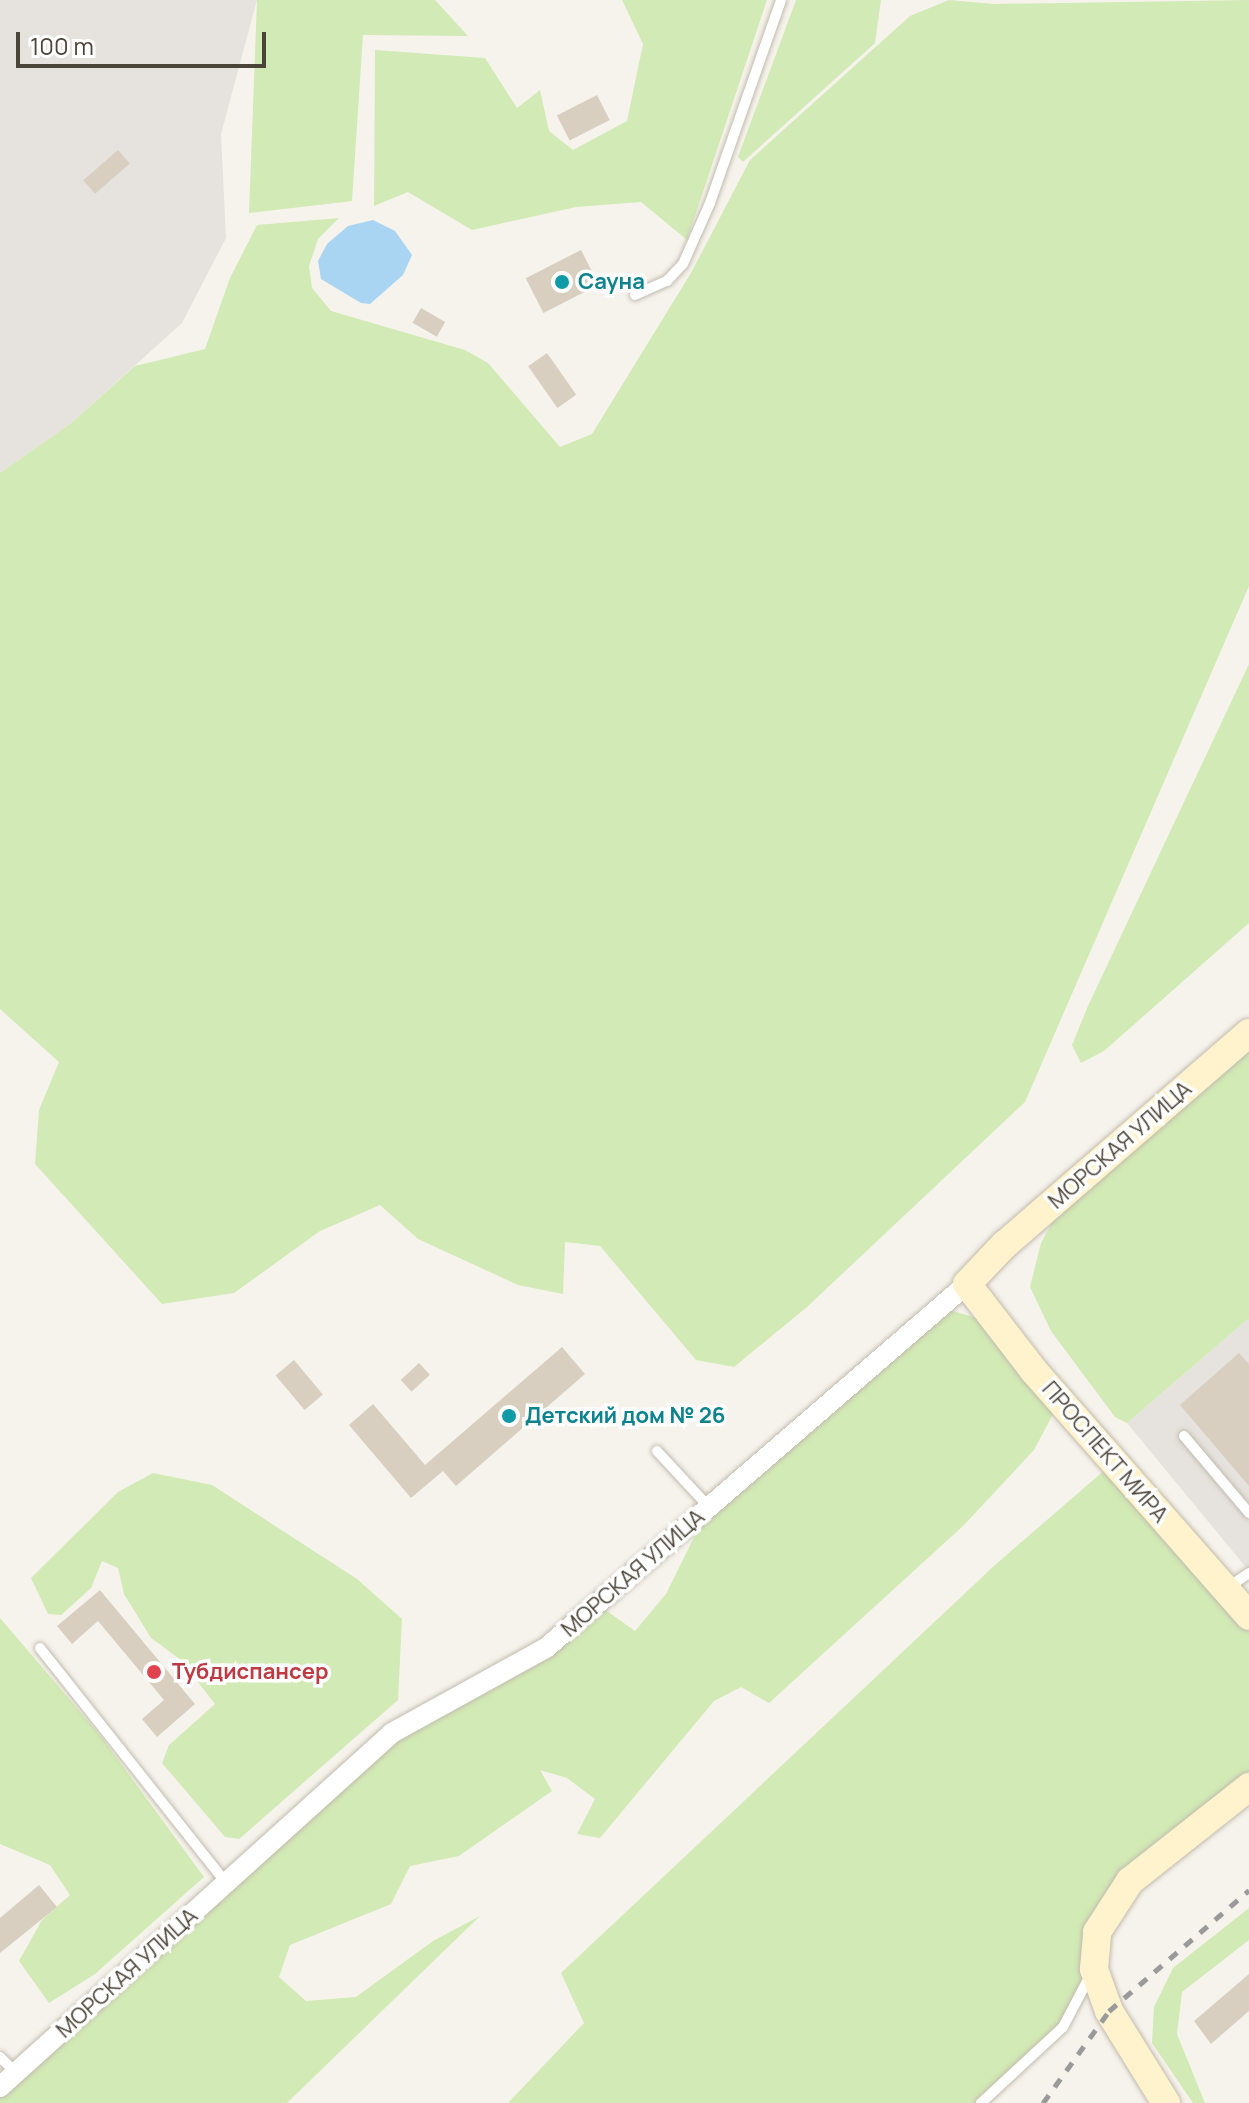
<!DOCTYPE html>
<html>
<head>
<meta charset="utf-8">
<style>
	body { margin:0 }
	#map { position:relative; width:1249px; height:2103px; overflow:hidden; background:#f6f3ec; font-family:Manrope,sans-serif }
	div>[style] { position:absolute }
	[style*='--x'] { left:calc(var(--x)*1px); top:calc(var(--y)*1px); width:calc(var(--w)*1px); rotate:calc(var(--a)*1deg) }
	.industrial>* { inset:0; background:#e6e2dd }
	.green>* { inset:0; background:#d2eab5 }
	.water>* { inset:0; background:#a9d4f2 }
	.building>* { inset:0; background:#d8cfc1; transform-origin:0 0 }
	.roads { filter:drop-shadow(0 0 2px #c2bbae) drop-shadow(0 0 2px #c2bbae) }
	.service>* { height:10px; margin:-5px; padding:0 5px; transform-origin:5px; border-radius:5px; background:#fff }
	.minor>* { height:20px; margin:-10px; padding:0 10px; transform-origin:10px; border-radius:10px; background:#fff }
	.secondary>* { height:28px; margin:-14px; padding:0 14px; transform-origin:14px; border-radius:14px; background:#fff3cd }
	.rail>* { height:5px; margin-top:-2.5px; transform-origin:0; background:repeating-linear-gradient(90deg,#9a9a9a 0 10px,transparent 0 20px) }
	.dots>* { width:22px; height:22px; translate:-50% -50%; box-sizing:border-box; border:4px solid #fff; border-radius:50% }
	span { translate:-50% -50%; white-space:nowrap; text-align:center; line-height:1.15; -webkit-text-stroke:7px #fff; paint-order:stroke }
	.culture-label { font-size:22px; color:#0d838f; font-weight:700 }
	.left { translate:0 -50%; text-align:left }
	.street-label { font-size:22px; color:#4b4439 }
	.health-label { font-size:22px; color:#be3a42; font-weight:700 }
	.scale { position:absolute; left:16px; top:32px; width:250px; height:36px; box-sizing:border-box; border:4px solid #4b4439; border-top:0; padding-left:10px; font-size:24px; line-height:28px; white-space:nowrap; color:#4b4439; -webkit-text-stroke:6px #fff; paint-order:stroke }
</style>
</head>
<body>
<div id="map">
	<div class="industrial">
		<i style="clip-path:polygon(0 0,257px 0,221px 134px,226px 238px,182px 323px,70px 424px,0 473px)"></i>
		<i style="clip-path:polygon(1249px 1318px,1249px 1571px,1127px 1423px)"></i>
	</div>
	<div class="green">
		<i style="clip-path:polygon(257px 0,435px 0,468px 36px,363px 35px,352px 201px,249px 213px)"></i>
		<i style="clip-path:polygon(622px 0,767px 0,687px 240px,641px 202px,576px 207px,472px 230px,408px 192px,374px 206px,375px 50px,485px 58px,517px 108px,540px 90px,549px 131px,573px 150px,627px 121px,643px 44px)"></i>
		<i style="clip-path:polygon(796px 0,881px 0,875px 43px,743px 162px,738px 157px)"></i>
		<i style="clip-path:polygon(949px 0,993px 4px,1249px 0,1249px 586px,1025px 1102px,807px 1307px,734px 1367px,696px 1360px,600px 1246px,565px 1242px,563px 1294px,518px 1285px,418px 1239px,380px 1205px,320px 1231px,234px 1293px,162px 1304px,35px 1164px,39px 1110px,59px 1062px,0 1009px,0 473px,70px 424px,135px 366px,205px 349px,230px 278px,257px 225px,339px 218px,318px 239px,309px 266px,312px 288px,331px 311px,465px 350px,488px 363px,560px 447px,592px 434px,691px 273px,750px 160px,910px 16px)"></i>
		<i style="clip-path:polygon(1249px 664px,1249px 923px,1104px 1051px,1081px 1063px,1072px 1045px,1088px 1006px)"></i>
		<i style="clip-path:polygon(1249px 1051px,1249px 1318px,1127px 1423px,1115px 1417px,1051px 1331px,1030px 1287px,1041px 1243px,1059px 1210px)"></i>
		<i style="clip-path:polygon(940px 1307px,993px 1323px,1060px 1401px,1034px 1450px,963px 1526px,769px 1703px,741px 1687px,714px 1701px,600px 1838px,577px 1834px,595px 1799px,567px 1778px,540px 1770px,552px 1791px,459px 1856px,410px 1866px,391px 1904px,290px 1945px,279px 1977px,306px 2001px,356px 1997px,433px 1941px,480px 1916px,287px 2103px,0 2103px,0 2087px,392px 1733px,546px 1647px,597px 1604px,635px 1631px,666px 1594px,709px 1507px)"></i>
		<i style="clip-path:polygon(1114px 1462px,1249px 1616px,1249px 1787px,1130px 1881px,1063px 2027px,981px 2103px,508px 2103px,584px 2023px,561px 1973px,995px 1565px)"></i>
		<i style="clip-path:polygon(153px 1473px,212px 1485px,357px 1579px,402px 1619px,398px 1700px,239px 1839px,225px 1837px,162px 1763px,169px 1745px,215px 1704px,181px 1660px,151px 1638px,124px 1594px,118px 1568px,102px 1561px,91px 1588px,61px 1615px,48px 1614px,31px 1578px,118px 1492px)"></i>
		<i style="clip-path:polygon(0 1618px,100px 1735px,204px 1877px,95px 1974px,49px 2003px,19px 1961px,42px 1920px,70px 1895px,50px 1865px,0 1844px)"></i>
		<i style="clip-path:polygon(1249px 1908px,1249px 1940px,1182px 1992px,1177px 2034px,1205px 2103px,1193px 2103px,1152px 2043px,1154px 2007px,1173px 1968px)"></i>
	</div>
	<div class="water">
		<i style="clip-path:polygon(373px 220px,395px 231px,412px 255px,403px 275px,370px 304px,361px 303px,321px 279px,318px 261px,327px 244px,348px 226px)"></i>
	</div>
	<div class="building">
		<i style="left:597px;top:95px;width:28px;height:45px;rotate:63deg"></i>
		<i style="left:118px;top:150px;width:18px;height:46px;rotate:49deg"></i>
		<i style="left:581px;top:250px;width:39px;height:62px;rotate:63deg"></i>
		<i style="left:421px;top:308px;width:28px;height:17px;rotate:30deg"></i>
		<i style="left:547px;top:353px;width:51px;height:23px;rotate:55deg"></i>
		<i style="clip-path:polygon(562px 1347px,585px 1374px,456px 1486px,443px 1471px,411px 1498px,349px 1425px,373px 1404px,425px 1465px)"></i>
		<i style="clip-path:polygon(1239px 1353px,1249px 1364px,1249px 1486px,1180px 1405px)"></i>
		<i style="left:294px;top:1360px;width:45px;height:24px;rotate:50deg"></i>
		<i style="left:419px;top:1363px;width:16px;height:25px;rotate:47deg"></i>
		<i style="clip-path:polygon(100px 1590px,195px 1704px,157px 1737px,142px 1719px,164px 1700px,98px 1621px,72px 1644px,57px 1626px)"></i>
		<i style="clip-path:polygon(39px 1885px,57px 1907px,0 1953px,0 1918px)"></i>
		<i style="clip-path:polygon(1249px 1974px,1249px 2011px,1211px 2044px,1194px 2021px)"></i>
	</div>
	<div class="roads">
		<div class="service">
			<i style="--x:635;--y:295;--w:35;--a:-24"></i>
			<i style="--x:667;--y:281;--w:23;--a:-47"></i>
			<i style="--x:683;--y:264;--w:67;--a:-66.1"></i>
			<i style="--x:710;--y:203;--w:215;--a:-70.7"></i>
			<i style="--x:1184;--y:1436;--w:101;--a:49.8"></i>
			<i style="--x:657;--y:1451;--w:76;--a:47.1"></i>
			<i style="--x:1227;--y:1588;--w:27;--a:-34"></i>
			<i style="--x:40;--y:1648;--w:300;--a:51.6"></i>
			<i style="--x:0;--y:2057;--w:23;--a:45"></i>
			<i style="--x:981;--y:2103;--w:112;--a:-42.8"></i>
			<i style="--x:1063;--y:2027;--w:60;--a:-62.2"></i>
		</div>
		<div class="minor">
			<i style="--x:0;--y:2087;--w:528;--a:-42.08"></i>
			<i style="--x:392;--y:1733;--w:176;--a:-28.9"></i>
			<i style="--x:546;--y:1648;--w:557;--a:-40.85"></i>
		</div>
		<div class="secondary">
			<i style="--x:1249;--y:1033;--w:323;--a:139.1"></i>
			<i style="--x:1005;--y:1244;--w:55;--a:133.5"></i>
			<i style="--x:967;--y:1284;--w:110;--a:52.4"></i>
			<i style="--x:1034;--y:1371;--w:326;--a:48.7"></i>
			<i style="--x:1166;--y:2103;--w:108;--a:-121.8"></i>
			<i style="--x:1109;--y:2011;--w:45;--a:-109.7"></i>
			<i style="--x:1094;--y:1969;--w:37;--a:-85"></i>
			<i style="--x:1097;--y:1932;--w:61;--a:-57.1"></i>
			<i style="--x:1130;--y:1881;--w:152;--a:-38.3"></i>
		</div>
	</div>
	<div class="rail">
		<i style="--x:1043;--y:2103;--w:113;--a:-54.3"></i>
		<i style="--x:1109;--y:2011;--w:185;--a:-40.8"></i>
	</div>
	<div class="dots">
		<i style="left:562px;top:282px;background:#0f9aa8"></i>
		<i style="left:509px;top:1416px;background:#0f9aa8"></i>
		<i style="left:154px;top:1672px;background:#e0444e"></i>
	</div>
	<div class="culture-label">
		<span class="left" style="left:578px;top:282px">Сауна</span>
		<span class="left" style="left:525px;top:1416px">Детский дом № 26</span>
	</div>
	<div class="street-label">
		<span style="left:1120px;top:1145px;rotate:-41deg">МОРСКАЯ УЛИЦА</span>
		<span style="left:1105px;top:1452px;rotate:49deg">ПРОСПЕКТ МИРА</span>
		<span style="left:633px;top:1573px;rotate:-41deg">МОРСКАЯ УЛИЦА</span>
		<span style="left:127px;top:1973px;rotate:-42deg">МОРСКАЯ УЛИЦА</span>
	</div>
	<div class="health-label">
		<span class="left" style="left:172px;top:1672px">Тубдиспансер</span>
	</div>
	<div class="scale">100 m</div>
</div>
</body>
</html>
